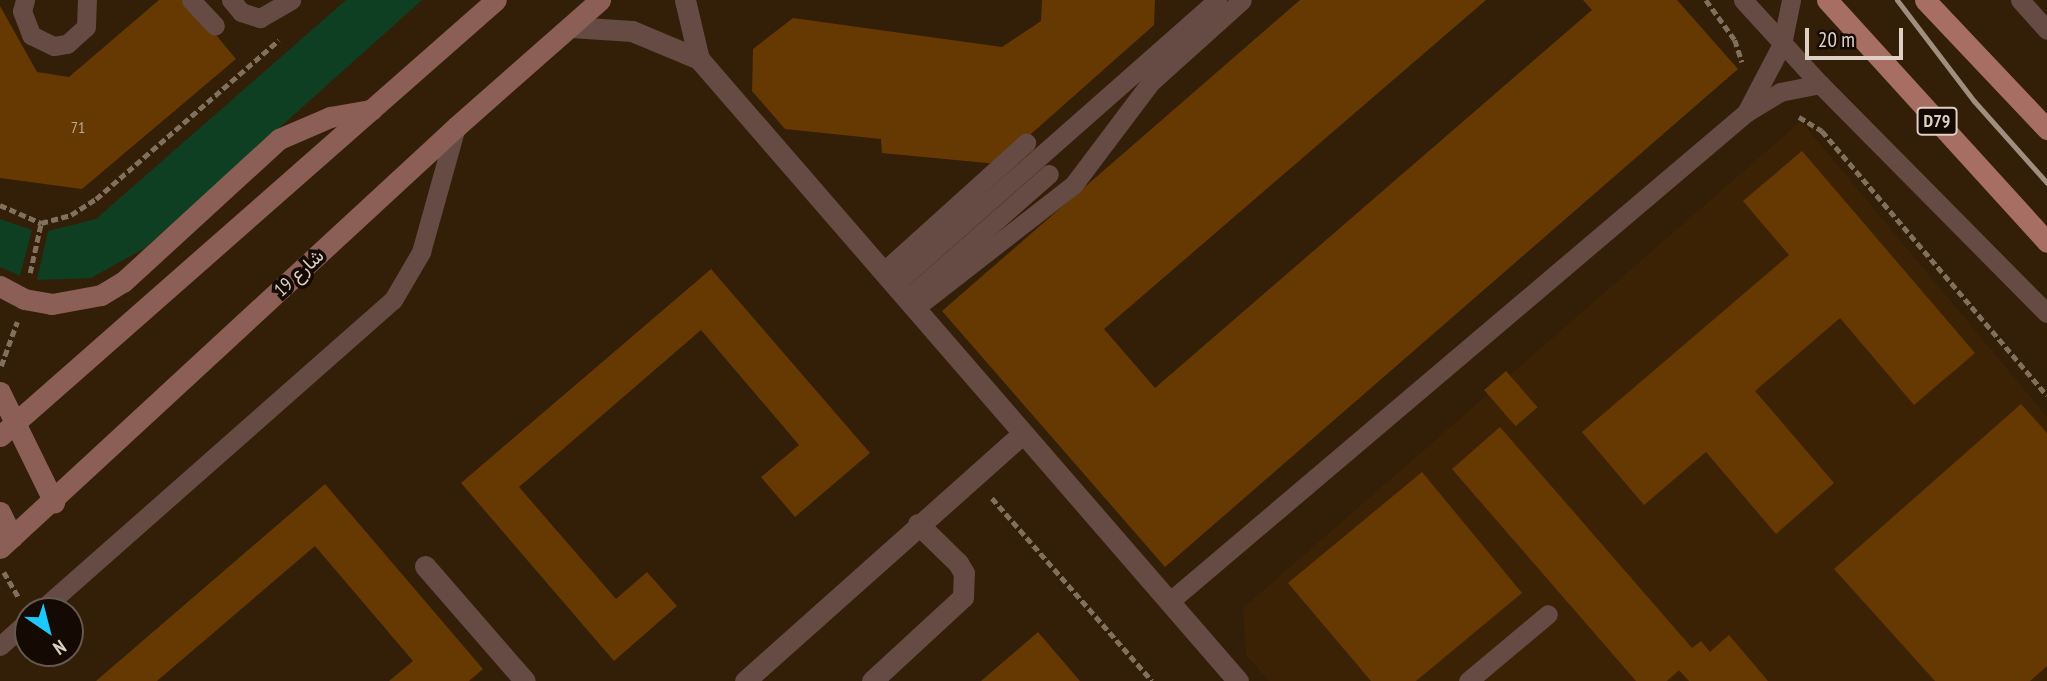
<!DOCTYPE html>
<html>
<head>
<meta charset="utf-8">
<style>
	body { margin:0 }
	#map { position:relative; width:2047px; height:681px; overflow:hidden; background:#331e08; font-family:"PT Sans Narrow",Vazirmatn,sans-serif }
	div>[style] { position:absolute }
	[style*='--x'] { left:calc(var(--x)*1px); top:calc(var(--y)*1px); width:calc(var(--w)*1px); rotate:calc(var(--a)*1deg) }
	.built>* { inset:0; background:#3c2205 }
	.green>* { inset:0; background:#0e3f22 }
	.building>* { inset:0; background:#663903; transform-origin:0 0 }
	.path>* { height:4.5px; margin-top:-2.25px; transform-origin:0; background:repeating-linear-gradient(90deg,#82705f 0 7px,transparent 0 10.5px) }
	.lane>* { height:19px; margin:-9.5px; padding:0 9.5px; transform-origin:9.5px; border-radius:9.5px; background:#664a44 }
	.street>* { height:21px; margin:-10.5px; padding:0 10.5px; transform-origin:10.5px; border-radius:10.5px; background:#664a44 }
	.secondary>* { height:21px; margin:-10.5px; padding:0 10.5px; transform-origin:10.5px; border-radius:10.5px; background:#8b5f56 }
	.primary>* { height:21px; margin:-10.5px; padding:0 10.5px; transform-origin:10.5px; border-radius:10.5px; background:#a76f63 }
	.rail>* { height:5px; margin:-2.5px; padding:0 2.5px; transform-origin:2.5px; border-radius:2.5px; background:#a08f7f }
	span { translate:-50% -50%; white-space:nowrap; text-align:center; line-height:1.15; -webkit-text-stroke:7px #140a03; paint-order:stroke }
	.number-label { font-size:16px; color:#c0aa93 }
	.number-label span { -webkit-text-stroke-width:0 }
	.shield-label span { padding:2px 5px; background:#140a03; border:2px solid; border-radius:5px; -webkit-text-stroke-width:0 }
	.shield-label { font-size:18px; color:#ded0c3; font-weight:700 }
	.street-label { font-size:19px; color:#ded0c3 }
	.north { position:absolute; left:14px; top:597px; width:70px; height:70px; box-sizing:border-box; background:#140a03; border:2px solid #655950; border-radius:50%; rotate:145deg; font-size:19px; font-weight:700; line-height:28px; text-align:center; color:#ded0c3 }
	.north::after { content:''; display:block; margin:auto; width:24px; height:32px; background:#1dc9fc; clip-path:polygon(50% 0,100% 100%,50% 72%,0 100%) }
	.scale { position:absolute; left:1805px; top:28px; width:98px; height:32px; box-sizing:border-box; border:4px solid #ded0c3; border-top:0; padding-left:9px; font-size:21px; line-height:24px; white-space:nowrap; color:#ded0c3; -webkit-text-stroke:5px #140a03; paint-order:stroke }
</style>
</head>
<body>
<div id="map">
	<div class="built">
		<i style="clip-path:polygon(1801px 121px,2047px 417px,2047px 681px,1269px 681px,1246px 655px,1243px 608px)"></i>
	</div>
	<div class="green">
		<i style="clip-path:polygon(346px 0,422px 0,145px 248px,91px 278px,37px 280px,48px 231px,96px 219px)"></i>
		<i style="clip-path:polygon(0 219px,32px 230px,20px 276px,0 267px)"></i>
	</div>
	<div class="building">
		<i style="clip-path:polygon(159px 0,187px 0,236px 59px,82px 189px,0 178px,0 6px,37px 72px,69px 77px)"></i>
		<i style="clip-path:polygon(1042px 0,1155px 0,1154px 25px,997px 164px,882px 153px,881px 139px,785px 129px,752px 91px,753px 49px,793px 18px,1002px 47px,1041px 21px)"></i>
		<i style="clip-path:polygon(1300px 0,1486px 0,1104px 329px,1155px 388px,1592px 10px,1583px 0,1677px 0,1738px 69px,1165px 567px,942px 311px)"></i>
		<i style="clip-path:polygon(1802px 151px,1975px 353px,1914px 405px,1840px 318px,1755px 391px,1834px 483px,1776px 534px,1706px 452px,1644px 505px,1582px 432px,1789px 255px,1743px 201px)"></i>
		<i style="clip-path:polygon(711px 269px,870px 453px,795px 517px,761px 477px,799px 445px,701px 330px,519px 487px,616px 599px,647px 572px,677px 606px,614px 661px,461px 483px)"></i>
		<i style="left:1506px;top:371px;width:48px;height:29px;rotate:49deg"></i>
		<i style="clip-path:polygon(2021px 404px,2047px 433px,2047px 666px,2030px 681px,1935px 681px,1834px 569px)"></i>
		<i style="clip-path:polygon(1500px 427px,1692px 648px,1701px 641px,1710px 652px,1729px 635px,1768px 681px,1689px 681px,1679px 670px,1667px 681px,1636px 681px,1452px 469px)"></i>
		<i style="clip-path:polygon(1422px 472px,1522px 593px,1416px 681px,1371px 681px,1288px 583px)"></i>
		<i style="clip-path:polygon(325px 484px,483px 669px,469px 681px,389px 681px,413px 661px,315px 546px,157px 681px,96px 681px)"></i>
		<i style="clip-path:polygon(1038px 632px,1080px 681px,981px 681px)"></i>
	</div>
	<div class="path">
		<i style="--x:1706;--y:0;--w:49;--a:54.1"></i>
		<i style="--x:1735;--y:40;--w:23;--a:72"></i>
		<i style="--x:1799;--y:117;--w:27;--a:31"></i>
		<i style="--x:1822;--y:131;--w:347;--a:49.6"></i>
		<i style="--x:0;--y:205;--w:45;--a:23.7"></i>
		<i style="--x:41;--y:223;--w:31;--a:-15"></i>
		<i style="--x:71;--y:215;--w:30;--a:-33"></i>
		<i style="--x:96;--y:199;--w:242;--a:-41"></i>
		<i style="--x:30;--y:273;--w:51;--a:-77.6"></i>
		<i style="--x:1;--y:366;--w:47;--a:-70"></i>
		<i style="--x:992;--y:498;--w:243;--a:48.8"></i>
		<i style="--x:4;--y:572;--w:30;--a:60"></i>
	</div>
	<div class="lane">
		<i style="--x:25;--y:0;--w:11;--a:105"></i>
		<i style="--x:22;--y:11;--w:26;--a:69"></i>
		<i style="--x:31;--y:35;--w:25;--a:26"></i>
		<i style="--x:54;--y:46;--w:13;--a:-9"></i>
		<i style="--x:67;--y:44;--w:25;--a:-42"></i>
		<i style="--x:86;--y:27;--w:27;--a:-88"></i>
		<i style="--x:191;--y:0;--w:35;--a:47"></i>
		<i style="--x:231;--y:0;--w:16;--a:50"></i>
		<i style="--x:241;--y:12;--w:20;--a:18"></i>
		<i style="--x:260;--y:18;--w:36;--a:-30"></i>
		<i style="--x:1743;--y:0;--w:114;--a:47.5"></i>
		<i style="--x:1820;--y:84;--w:322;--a:45.3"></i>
		<i style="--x:2020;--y:0;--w:40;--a:48"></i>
		<i style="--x:1747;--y:111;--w:76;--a:-62.4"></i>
		<i style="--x:1782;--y:44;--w:45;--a:-78.4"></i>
		<i style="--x:883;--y:272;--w:193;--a:-42.1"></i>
		<i style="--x:894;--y:285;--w:431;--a:-41.4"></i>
		<i style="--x:907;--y:299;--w:189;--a:-41.4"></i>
		<i style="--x:915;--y:308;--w:202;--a:-37.9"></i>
		<i style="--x:1074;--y:184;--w:128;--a:-53"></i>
		<i style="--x:1151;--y:82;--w:122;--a:-42"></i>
		<i style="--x:1169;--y:602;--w:758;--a:-40.29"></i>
		<i style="--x:1747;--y:112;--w:39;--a:-31"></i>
		<i style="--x:1780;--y:92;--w:41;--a:-11.3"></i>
		<i style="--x:40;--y:611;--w:470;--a:-41.4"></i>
		<i style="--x:393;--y:300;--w:56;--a:-59.7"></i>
		<i style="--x:421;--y:252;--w:130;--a:-74.4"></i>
		<i style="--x:0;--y:646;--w:38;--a:-42"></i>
		<i style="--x:1468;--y:681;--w:104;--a:-39.9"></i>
	</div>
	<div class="street">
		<i style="--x:685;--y:0;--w:61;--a:76.7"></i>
		<i style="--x:571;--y:27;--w:61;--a:3.8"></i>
		<i style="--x:632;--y:31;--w:73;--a:22.7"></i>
		<i style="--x:699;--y:59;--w:823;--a:49.09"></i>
		<i style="--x:425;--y:566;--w:152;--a:49"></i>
		<i style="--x:745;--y:681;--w:371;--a:-41.7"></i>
		<i style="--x:872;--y:681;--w:124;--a:-42.7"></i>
		<i style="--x:963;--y:597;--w:24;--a:-88"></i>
		<i style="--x:964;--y:573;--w:12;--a:-121"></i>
		<i style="--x:958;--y:563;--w:56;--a:-135.7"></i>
	</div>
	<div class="secondary">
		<i style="--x:0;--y:286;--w:27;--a:28"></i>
		<i style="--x:24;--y:299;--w:28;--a:10"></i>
		<i style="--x:52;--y:304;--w:50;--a:-10.4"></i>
		<i style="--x:101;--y:295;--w:26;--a:-31"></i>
		<i style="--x:123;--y:282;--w:212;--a:-42.5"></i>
		<i style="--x:279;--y:139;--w:56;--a:-23.3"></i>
		<i style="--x:330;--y:117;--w:42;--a:-9.7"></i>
		<i style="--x:0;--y:392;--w:123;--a:63.9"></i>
		<i style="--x:0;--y:436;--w:660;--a:-41.32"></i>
		<i style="--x:0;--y:512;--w:28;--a:64"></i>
		<i style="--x:0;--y:548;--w:621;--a:-42.71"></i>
		<i style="--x:456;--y:127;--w:192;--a:-41.4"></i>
	</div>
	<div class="primary">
		<i style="--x:1827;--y:0;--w:327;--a:47.7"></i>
		<i style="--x:1925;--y:0;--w:178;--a:46.6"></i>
	</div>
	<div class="rail">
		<i style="--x:1897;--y:0;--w:127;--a:52.7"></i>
		<i style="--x:1974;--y:101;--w:110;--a:48.3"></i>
	</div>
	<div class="number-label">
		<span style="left:78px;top:127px">71</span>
	</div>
	<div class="shield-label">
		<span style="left:1937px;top:121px">D79</span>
	</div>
	<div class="street-label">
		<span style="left:299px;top:273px;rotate:-43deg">شارع 19</span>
	</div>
	<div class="north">N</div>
	<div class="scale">20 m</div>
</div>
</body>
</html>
